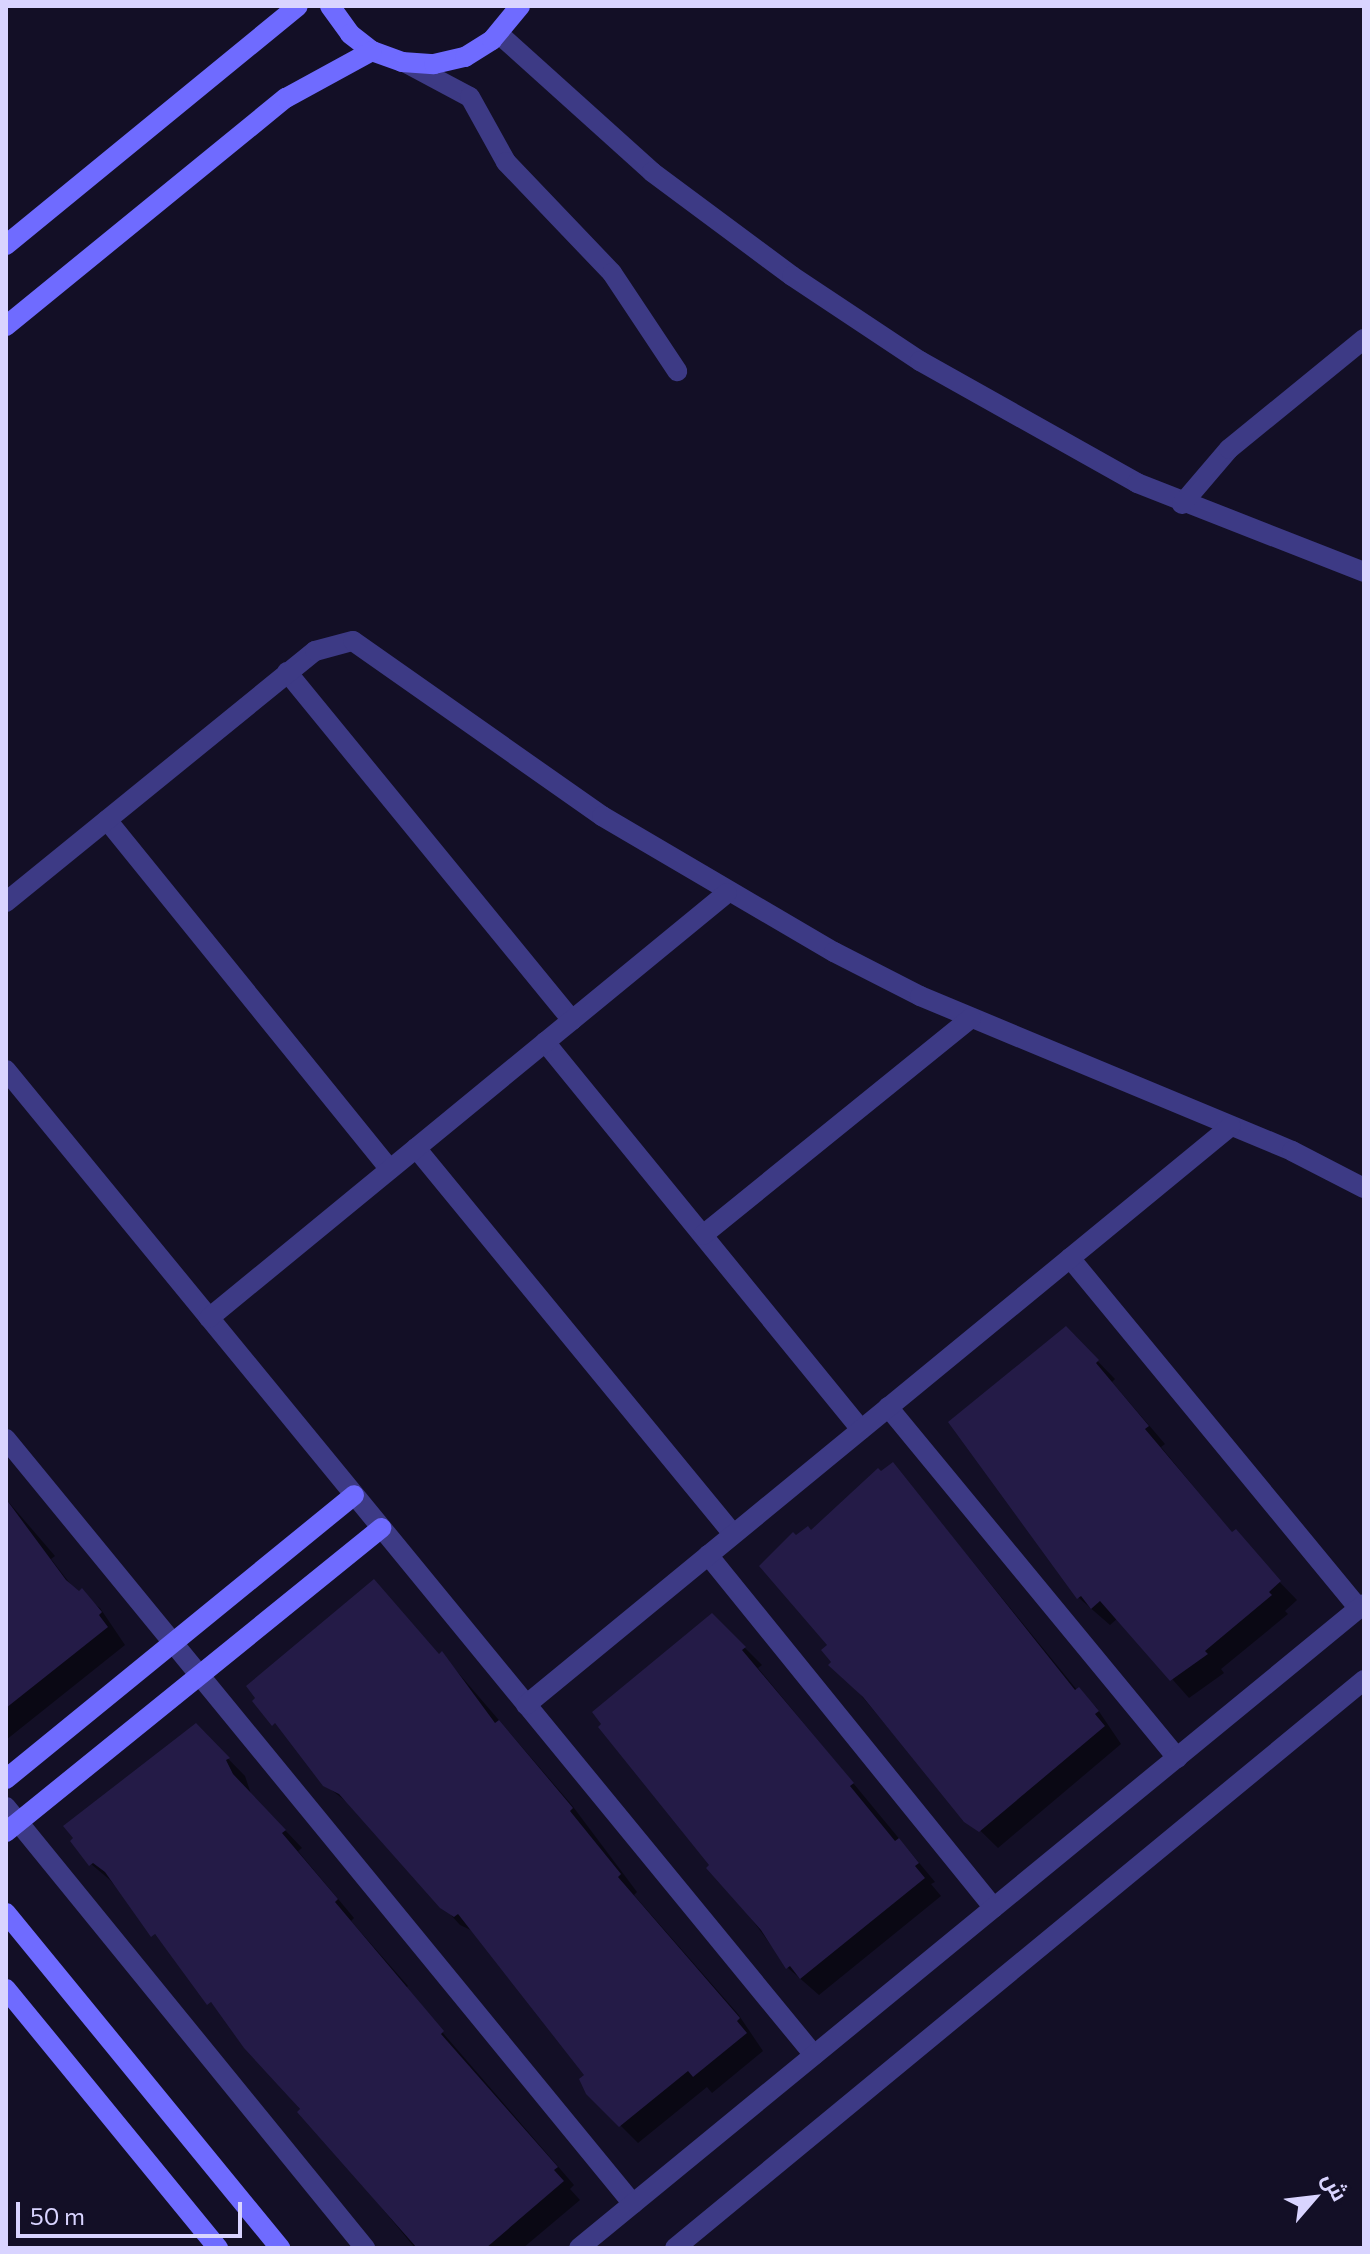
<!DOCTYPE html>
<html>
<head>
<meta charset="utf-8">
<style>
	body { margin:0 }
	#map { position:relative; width:1370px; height:2254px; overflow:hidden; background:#130f26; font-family:Commissioner,Cairo,sans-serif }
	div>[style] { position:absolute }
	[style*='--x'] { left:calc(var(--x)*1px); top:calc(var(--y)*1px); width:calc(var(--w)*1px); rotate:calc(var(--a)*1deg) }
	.shadow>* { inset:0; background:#0007 }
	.building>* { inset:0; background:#241b47 }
	.street>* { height:20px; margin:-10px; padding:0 10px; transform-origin:10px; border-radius:10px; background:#3d3a85 }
	.secondary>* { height:20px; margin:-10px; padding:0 10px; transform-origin:10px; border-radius:10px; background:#6f6bff }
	span { translate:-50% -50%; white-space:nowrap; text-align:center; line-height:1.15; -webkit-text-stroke:8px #130f26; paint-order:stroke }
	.frame { position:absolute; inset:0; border:8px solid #d9d4ff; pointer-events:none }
	.north { position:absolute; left:1274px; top:2158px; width:80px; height:80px; -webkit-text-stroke:6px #130f26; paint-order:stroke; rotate:62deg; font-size:22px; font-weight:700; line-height:32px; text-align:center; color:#d9d4ff }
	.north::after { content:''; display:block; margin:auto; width:28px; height:36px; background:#d9d4ff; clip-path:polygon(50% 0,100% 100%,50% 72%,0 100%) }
	.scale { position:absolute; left:16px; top:2202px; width:226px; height:36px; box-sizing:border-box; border:4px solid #d9d4ff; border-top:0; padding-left:10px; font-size:24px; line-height:28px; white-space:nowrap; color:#d9d4ff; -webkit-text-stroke:6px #130f26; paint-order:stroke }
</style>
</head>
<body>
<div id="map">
	<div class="shadow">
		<i style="clip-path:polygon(1066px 1329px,1115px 1379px,1112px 1382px,1165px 1444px,1161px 1447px,1233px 1534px,1297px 1600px,1285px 1611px,1288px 1614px,1221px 1669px,1224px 1673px,1189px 1698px,1118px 1618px,1110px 1625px,1079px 1598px,951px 1423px)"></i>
		<i style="clip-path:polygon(893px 1464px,1077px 1690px,1096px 1707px,1121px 1744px,998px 1848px,947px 1798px,824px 1651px,829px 1646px,796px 1538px,811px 1532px)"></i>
		<i style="clip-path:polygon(6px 1499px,55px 1556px,51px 1559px,75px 1590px,100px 1608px,125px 1645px,6px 1740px)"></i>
		<i style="clip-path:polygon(712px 1615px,762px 1665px,758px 1668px,935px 1882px,931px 1884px,941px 1896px,819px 1995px,788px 1968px,712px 1866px)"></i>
		<i style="clip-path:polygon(442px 1654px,571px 1804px,637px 1892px,634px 1895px,738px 2014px,763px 2051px,712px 2093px,707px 2087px,638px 2143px,588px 2093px,586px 2076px,475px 1932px,460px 1925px,356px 1809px,325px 1785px,248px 1687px)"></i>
		<i style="clip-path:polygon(196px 1726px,245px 1776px,251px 1794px,302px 1848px,298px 1851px,354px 1918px,351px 1921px,408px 1986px,405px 1989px,574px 2185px,570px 2189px,580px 2200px,523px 2248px,415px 2248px,110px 1880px,91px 1864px)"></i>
	</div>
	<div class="building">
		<i style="clip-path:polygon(1066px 1326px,1099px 1360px,1096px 1363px,1149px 1426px,1145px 1429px,1232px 1532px,1236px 1529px,1281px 1581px,1269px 1592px,1272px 1595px,1205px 1651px,1208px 1654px,1170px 1681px,1100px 1601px,1091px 1609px,1081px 1596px,1077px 1599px,948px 1422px)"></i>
		<i style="clip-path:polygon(893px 1462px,1075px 1690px,1079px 1687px,1099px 1711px,1095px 1714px,1105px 1726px,979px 1832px,964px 1822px,863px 1697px,828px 1665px,831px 1662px,821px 1650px,827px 1645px,759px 1566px,793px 1532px,796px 1535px,808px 1526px,811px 1530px,878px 1468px,881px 1471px)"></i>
		<i style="clip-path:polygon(6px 1499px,66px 1580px,79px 1591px,82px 1588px,102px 1612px,99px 1615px,108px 1627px,6px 1708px)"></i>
		<i style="clip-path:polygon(374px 1579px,439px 1654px,442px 1651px,495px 1723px,499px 1720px,573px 1808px,570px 1811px,621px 1874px,618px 1877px,740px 2018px,737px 2021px,747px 2033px,693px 2077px,688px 2071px,619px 2127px,586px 2094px,579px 2079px,584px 2075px,458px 1914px,454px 1917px,440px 1908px,339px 1794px,323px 1786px,275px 1723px,272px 1726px,252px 1701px,255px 1698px,246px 1686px)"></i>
		<i style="clip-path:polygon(712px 1613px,746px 1647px,742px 1650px,854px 1783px,850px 1786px,895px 1841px,899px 1838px,919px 1863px,915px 1866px,925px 1878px,800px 1979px,790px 1966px,786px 1969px,761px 1930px,706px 1868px,709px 1865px,598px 1727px,601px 1724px,592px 1712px)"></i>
		<i style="clip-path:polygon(196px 1723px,230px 1758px,226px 1760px,233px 1774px,286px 1830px,282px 1833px,338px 1899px,335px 1902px,444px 2031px,441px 2034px,558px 2167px,554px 2170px,564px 2181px,486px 2248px,417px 2248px,297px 2112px,300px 2109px,244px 2048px,211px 2002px,207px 2005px,155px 1934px,151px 1937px,105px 1872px,93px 1863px,89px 1866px,70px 1841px,73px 1838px,63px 1826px)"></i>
	</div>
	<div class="street">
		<i style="--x:499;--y:34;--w:206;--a:42"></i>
		<i style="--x:652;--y:172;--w:174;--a:36.6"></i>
		<i style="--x:792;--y:276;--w:154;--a:33.6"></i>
		<i style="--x:920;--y:361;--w:249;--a:29.3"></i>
		<i style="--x:1137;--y:483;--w:244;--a:21.4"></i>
		<i style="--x:406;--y:63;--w:72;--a:28"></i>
		<i style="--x:470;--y:97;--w:74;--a:61"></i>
		<i style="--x:506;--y:162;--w:153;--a:46.3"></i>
		<i style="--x:612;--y:273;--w:118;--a:56.4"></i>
		<i style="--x:1182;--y:504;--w:72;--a:-49.5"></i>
		<i style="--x:1229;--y:449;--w:174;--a:-39.2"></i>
		<i style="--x:287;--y:672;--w:450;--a:50.7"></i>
		<i style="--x:107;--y:820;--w:449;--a:51"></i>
		<i style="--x:6;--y:902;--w:398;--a:-39.1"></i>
		<i style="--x:315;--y:651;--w:39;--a:-15"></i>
		<i style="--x:353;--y:641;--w:304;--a:35.1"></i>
		<i style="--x:602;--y:816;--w:269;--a:30.4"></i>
		<i style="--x:834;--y:952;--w:97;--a:27.1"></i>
		<i style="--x:920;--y:996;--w:403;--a:22.6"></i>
		<i style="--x:1292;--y:1151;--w:81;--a:27.2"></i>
		<i style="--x:545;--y:1042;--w:500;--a:50.8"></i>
		<i style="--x:6;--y:1070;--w:1274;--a:50.64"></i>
		<i style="--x:416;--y:1148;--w:499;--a:50.6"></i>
		<i style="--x:703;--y:1235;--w:345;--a:-39"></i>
		<i style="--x:1070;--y:1258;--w:454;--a:50.5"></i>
		<i style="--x:209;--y:1318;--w:670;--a:-39.37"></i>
		<i style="--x:888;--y:1407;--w:455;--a:50.5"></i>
		<i style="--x:6;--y:1439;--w:989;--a:50.66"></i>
		<i style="--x:708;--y:1555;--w:454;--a:51"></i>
		<i style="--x:526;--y:1705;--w:912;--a:-39.4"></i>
		<i style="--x:6;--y:1807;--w:569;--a:50.85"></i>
		<i style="--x:579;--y:2248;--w:1015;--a:-39.36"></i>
		<i style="--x:675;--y:2248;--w:893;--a:-39.5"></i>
	</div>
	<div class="secondary">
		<i style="--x:330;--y:6;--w:34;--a:54"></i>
		<i style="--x:350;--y:34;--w:28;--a:38"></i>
		<i style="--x:372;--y:51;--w:32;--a:20"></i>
		<i style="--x:402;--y:62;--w:32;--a:4"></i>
		<i style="--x:434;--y:64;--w:32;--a:-13"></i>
		<i style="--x:465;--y:57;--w:32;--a:-32"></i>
		<i style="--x:492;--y:40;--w:44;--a:-50.5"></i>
		<i style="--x:6;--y:245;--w:377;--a:-39.3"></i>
		<i style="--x:6;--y:326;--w:361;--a:-39.2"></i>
		<i style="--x:286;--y:98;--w:98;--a:-28.7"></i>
		<i style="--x:6;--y:1779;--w:449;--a:-39.2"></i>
		<i style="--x:6;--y:1832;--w:483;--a:-39"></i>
		<i style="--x:6;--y:1913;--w:433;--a:50.7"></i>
		<i style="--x:6;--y:1989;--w:335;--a:50.7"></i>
	</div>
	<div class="frame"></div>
	<div class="north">ش</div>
	<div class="scale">50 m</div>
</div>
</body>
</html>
